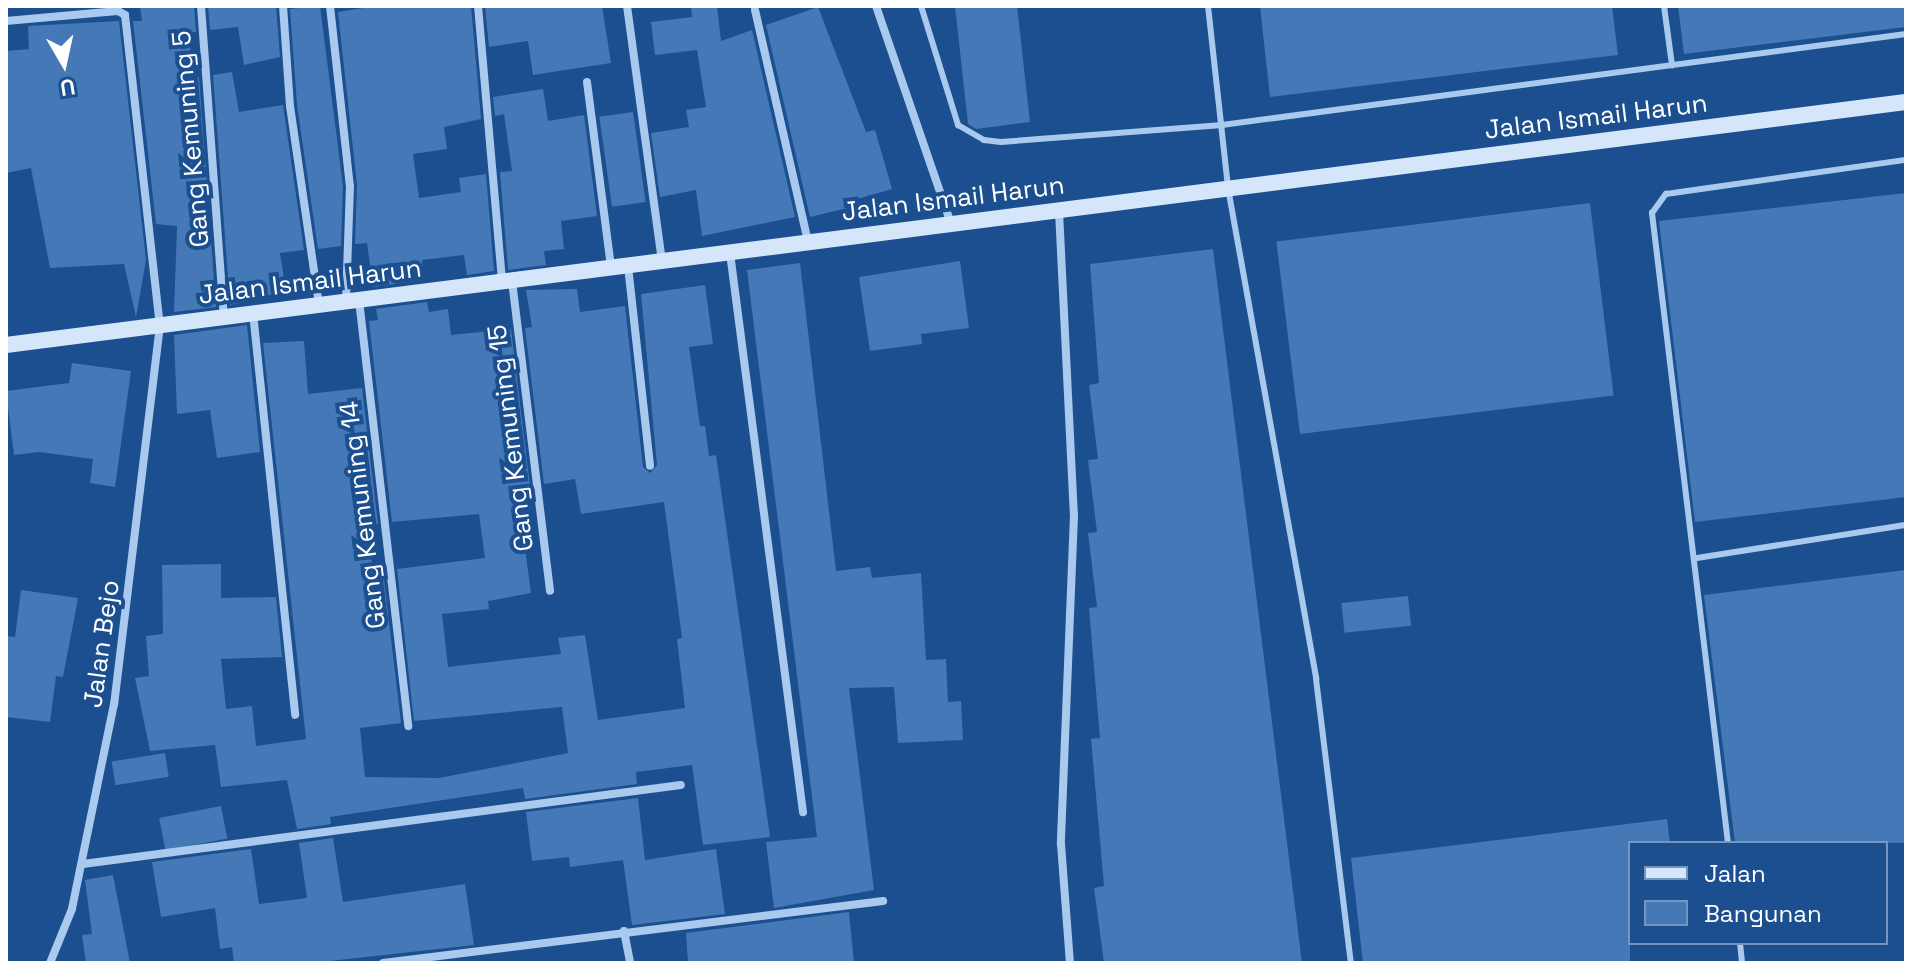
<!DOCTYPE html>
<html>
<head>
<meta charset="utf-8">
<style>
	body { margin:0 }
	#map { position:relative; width:1912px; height:969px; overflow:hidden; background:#1b4f8f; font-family:"Space Grotesk",sans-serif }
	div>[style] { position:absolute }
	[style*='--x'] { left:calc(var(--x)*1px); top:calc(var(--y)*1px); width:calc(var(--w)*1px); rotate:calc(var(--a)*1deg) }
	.building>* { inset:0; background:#4478b7; transform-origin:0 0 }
	.lane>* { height:6px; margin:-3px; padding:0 3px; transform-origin:3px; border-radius:3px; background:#a9c9ee }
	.street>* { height:8px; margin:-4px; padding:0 4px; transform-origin:4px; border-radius:4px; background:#a9c9ee }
	.secondary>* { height:16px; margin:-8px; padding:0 8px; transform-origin:8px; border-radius:8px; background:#d6e6fa }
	span { translate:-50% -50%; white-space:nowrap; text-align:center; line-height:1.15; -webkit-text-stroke:8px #1b4f8f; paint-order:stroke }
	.street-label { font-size:26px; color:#fff }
	.frame { position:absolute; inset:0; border:8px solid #fff; pointer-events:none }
	.legend { position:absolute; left:1628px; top:841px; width:260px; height:104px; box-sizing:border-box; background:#1b4f8f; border:2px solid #7695bc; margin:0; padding:10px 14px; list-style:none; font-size:24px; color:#fff }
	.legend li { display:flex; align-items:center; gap:16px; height:40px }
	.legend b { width:40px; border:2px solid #7695bc }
	.north { position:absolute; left:24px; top:24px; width:80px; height:80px; -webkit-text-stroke:6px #1b4f8f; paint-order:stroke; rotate:171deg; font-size:22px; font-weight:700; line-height:32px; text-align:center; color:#fff }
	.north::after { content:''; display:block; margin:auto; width:28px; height:36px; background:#fff; clip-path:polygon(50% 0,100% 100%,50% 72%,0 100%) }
</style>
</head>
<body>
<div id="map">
	<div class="building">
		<i style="clip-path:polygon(140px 6px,194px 6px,196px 32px,188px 33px,194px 78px,199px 77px,216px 307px,174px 312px,177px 226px,156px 224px,133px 21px,142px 21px)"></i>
		<i style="clip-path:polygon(208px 6px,276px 6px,280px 57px,244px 65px,238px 27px,210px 30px)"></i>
		<i style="clip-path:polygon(320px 6px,343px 186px,341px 246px,318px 249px,297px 105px,290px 9px)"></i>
		<i style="clip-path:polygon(376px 6px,471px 6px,481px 119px,444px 127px,447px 149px,413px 154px,419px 198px,461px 192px,459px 178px,486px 174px,494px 271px,467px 275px,464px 255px,422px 260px,424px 280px,373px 287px,367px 243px,355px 244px,357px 185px,338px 12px)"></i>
		<i style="clip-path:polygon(485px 6px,602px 6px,611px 63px,533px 75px,528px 41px,489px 47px)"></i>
		<i style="clip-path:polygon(691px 6px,717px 6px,721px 41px,752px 30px,795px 217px,702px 236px,696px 190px,660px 197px,651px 133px,689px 127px,686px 110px,706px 107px,697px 50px,655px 55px,651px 22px,692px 17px)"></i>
		<i style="clip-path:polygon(955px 6px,1017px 6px,1030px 122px,976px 129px,968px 124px)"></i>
		<i style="clip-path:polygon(1260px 6px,1612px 6px,1618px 55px,1270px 97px)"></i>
		<i style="clip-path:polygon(1678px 6px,1906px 6px,1906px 27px,1684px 54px)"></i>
		<i style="clip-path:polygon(818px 7px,866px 132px,875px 130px,892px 189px,854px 200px,856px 206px,810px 217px,766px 25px)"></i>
		<i style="clip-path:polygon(119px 21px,146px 260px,136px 317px,124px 264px,50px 268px,31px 168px,6px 173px,6px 51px,29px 49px,28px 26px)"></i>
		<i style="clip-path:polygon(232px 72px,239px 112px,283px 105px,304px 250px,280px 253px,286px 291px,230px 305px,213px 75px)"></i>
		<i style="clip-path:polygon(543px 89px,548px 121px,584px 115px,597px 216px,561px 221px,564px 249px,544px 251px,546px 265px,508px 270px,500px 172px,512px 171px,504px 114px,495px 116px,493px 97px)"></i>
		<i style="left:633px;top:112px;width:91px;height:34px;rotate:82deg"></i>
		<i style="clip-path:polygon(1906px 193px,1906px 497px,1695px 522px,1659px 221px)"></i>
		<i style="left:1590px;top:203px;width:194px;height:316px;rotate:83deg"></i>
		<i style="clip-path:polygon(1213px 249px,1302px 963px,1104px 963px,1094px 888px,1104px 886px,1091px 739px,1100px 738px,1089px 608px,1097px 607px,1088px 533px,1097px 532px,1088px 460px,1098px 459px,1089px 385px,1099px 383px,1090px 264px)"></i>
		<i style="clip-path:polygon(960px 261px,969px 328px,921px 334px,922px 344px,870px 351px,859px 277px)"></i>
		<i style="clip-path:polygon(800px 263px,836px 571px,870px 567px,872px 578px,921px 573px,926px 660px,946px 659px,948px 702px,961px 701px,963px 740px,898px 743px,894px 687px,849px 688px,874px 890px,774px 908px,766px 842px,817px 837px,747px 270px)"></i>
		<i style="clip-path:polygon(705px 285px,713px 344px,689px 347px,700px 426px,705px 426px,709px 456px,716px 455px,770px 837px,703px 845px,692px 765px,636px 772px,637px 784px,525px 799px,523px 788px,330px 817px,331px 824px,297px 829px,287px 780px,221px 787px,215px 745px,150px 751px,135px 678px,149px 676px,146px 636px,163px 634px,162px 565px,221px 564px,221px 598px,276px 597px,282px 657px,221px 659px,226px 709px,252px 706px,256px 746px,306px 739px,263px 343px,304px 341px,308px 394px,362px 388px,378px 524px,367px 525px,373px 572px,383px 571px,401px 723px,360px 728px,365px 777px,439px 778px,568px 753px,562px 707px,414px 721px,397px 569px,485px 558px,479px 514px,392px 522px,369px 321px,378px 320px,376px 309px,427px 302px,429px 312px,448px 309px,451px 335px,511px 329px,530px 486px,517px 488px,531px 593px,488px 601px,489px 609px,442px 614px,448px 667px,561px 654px,558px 638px,585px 635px,598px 720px,685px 708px,677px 639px,682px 638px,664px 502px,581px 514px,575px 479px,544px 484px,525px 328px,532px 327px,526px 290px,577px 289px,580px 312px,625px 306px,643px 467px,650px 473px,657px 465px,641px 294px)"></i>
		<i style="clip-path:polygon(247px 325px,260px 452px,217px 458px,210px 410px,177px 414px,174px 335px)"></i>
		<i style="clip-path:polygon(72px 363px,131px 371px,115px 487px,90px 483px,93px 459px,39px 452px,14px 455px,6px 391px,69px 383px)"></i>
		<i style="clip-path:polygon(1906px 570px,1906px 843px,1735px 843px,1704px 595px)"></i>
		<i style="clip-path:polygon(21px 590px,78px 598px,63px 677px,56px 676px,50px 722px,6px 717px,6px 636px,15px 637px)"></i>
		<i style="left:1408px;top:596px;width:30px;height:67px;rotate:84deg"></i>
		<i style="left:165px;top:753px;width:24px;height:54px;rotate:81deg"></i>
		<i style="clip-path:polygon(638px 798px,645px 860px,716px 849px,725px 914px,632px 925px,623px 860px,570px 867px,569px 857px,532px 861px,526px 812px)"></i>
		<i style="left:221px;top:806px;width:33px;height:63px;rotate:79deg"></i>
		<i style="clip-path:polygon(1667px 819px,1670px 843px,1630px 843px,1630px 963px,1363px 963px,1351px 858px)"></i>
		<i style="clip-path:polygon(333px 838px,343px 902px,465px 884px,474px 945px,312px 963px,234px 963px,232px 947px,220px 949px,215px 908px,161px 917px,152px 862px,251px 849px,259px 904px,307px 898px,299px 843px)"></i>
		<i style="clip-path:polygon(113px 875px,130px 963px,86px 963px,82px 935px,92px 934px,85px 880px)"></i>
		<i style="clip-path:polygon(849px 912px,854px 963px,688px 963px,686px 933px)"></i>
	</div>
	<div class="lane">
		<i style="--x:921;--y:6;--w:125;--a:72.7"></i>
		<i style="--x:958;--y:125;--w:30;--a:30"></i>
		<i style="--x:984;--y:140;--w:17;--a:7"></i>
		<i style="--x:1001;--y:142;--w:222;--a:-4.4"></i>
		<i style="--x:1222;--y:125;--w:690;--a:-7.58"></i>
		<i style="--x:1208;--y:6;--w:183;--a:83.7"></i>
		<i style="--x:1228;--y:188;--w:499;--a:79.8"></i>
		<i style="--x:1316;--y:679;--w:286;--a:83"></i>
		<i style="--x:1664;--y:6;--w:60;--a:82.3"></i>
		<i style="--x:1697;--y:558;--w:212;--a:-9"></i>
		<i style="--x:1728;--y:843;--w:635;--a:-96.88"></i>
		<i style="--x:1652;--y:213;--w:24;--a:-54"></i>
		<i style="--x:1666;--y:194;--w:242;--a:-8.1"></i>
		<i style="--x:1740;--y:943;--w:20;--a:84"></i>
	</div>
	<div class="street">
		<i style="--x:201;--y:6;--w:312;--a:85.8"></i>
		<i style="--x:283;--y:6;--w:100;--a:86"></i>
		<i style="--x:290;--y:106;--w:201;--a:81.7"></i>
		<i style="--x:330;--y:6;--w:181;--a:83.7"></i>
		<i style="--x:350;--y:186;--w:115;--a:92"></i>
		<i style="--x:478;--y:6;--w:276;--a:85"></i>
		<i style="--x:627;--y:6;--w:257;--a:82.2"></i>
		<i style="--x:876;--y:6;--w:231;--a:71"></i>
		<i style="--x:755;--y:10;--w:237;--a:77.1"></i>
		<i style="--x:6;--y:21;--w:112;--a:-5.1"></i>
		<i style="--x:118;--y:11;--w:8;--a:30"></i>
		<i style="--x:125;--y:15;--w:312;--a:83.6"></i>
		<i style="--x:160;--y:325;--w:382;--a:96.9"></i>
		<i style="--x:114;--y:704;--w:209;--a:101.6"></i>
		<i style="--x:72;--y:909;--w:58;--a:112.2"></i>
		<i style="--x:587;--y:82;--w:187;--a:82.6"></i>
		<i style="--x:1059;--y:211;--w:304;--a:87.2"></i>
		<i style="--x:1074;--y:515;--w:329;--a:92.3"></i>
		<i style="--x:1061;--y:844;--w:119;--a:85.7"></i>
		<i style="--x:730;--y:253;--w:564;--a:82.56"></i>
		<i style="--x:628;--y:266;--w:201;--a:83.7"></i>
		<i style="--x:512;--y:281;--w:312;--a:83"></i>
		<i style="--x:359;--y:300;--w:429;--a:83.4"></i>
		<i style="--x:253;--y:313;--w:404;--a:84"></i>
		<i style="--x:83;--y:864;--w:603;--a:-7.53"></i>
		<i style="--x:624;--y:931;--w:33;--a:79"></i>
		<i style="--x:383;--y:963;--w:504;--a:-7.07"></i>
	</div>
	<div class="secondary">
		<i style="--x:6;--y:345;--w:1915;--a:-7.29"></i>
	</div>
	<div class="street-label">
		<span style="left:1596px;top:117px;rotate:-7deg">Jalan Ismail Harun</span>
		<span style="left:191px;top:139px;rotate:-95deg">Gang Kemuning 5</span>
		<span style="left:953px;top:199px;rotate:-7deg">Jalan Ismail Harun</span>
		<span style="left:310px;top:282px;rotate:-7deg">Jalan Ismail Harun</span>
		<span style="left:511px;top:438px;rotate:-97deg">Gang Kemuning 15</span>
		<span style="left:363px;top:515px;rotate:-97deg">Gang Kemuning 14</span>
		<span style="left:102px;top:644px;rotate:-82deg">Jalan Bejo</span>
	</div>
	<div class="frame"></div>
	<ul class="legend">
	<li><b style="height:10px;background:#d6e6fa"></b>Jalan</li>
	<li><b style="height:22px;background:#4478b7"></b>Bangunan</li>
	</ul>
	<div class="north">U</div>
</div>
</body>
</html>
